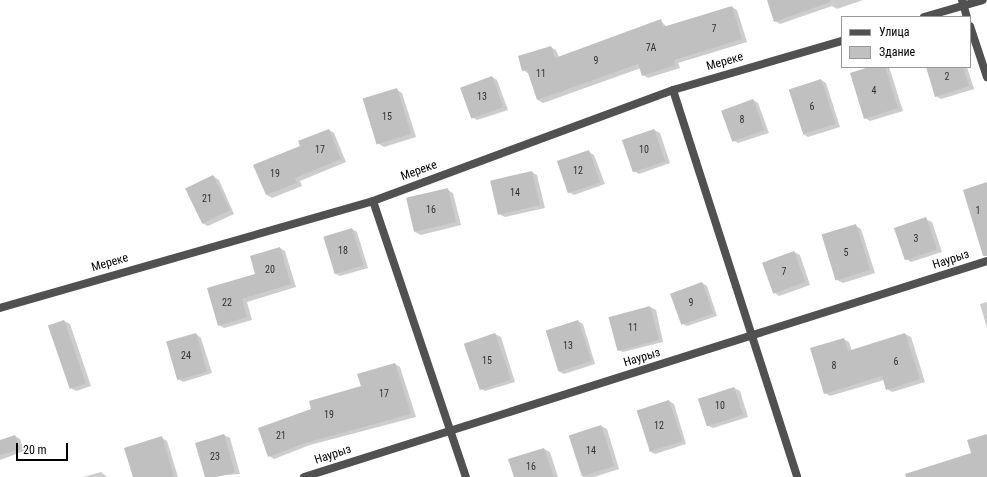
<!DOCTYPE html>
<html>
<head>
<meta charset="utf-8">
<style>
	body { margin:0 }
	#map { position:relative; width:987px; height:477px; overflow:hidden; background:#fff; font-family:"Roboto Condensed",sans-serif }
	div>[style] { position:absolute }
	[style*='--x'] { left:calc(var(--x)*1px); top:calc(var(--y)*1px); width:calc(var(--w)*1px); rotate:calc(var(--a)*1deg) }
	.shadow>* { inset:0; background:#0003 }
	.building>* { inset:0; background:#c0c0c0; transform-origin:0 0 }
	.minor>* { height:8px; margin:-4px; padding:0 4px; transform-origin:4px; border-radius:4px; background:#515151 }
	span { translate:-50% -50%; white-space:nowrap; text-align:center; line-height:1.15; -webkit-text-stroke:3px #fff; paint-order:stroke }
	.number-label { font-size:10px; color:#303030 }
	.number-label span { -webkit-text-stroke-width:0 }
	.street-label { font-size:12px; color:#000 }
	.legend { position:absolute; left:841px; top:16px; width:130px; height:52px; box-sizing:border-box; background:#fff; border:1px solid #999; margin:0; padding:5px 7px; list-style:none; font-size:12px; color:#000 }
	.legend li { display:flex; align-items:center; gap:8px; height:20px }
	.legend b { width:20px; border:1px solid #999 }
	.scale { position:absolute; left:16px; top:443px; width:52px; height:18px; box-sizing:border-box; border:2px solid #000; border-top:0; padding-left:5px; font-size:12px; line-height:14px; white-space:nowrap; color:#000; -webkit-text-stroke:3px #fff; paint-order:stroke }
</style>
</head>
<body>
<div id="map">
	<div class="shadow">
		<i style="clip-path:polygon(768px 0,863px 0,837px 9px,832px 6px,780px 24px,775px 21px)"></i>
		<i style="clip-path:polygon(732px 7px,737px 10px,747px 42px,678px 63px,680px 68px,648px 78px,643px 75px,641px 68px,543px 103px,538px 100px,529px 74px,523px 70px,551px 47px,556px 50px,559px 57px,661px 21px,667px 27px)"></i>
		<i style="clip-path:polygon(872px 67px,889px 67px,903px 111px,870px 121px,865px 118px)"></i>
		<i style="clip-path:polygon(927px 67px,967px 67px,974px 89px,941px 99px,936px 96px)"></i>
		<i style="clip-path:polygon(492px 77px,497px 80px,508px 110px,477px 120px,472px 117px)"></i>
		<i style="clip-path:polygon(821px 80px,826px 83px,840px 127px,808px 137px,803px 134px)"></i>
		<i style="clip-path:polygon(397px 90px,402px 93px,416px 137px,384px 147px,379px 144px)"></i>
		<i style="clip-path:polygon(753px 100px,758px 103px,769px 133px,738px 143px,733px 140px)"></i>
		<i style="clip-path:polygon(329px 130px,334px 133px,346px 162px,300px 181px,302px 186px,272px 198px,267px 195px,301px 147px)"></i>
		<i style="clip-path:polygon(654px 130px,660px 133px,670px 163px,639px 174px,634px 171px,624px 141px)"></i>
		<i style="clip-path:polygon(589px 152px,594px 155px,605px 184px,574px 195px,569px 192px)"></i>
		<i style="clip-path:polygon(532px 172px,537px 175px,545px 208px,505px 217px,499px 214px)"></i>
		<i style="clip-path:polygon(213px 176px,219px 180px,234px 214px,208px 226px,202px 223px)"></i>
		<i style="clip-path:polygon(448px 190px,453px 193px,461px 225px,421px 235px,415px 232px,407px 199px)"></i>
		<i style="clip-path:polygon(926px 219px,932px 222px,942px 252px,911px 262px,906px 259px)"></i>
		<i style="clip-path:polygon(856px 226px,861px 229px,875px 273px,843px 283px,837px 280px)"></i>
		<i style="clip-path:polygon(352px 229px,357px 232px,368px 268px,340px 276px,334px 273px)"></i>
		<i style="clip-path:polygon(280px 248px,285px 251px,296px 287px,247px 302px,252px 320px,224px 328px,219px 325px)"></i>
		<i style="clip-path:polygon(794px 252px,800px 255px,810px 285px,779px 296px,774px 292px)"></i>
		<i style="clip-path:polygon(702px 283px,707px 286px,717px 316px,687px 326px,681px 323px)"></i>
		<i style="clip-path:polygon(987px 302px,987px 328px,980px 304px)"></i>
		<i style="clip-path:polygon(650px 307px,656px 310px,663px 342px,623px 352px,617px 349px)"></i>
		<i style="clip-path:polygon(64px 321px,70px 324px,91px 386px,76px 391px,71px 388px,50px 326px)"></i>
		<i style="clip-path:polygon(578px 321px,583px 324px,595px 364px,564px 374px,558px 371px,546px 331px)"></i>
		<i style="clip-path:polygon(196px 334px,201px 338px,212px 373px,183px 382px,178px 379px,167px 343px)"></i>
		<i style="clip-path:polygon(495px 334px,501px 337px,515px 382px,485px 391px,480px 388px,465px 344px)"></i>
		<i style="clip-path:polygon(905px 334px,911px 337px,925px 382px,892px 392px,887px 389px,884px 380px,830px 396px,825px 393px,843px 339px,849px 342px,852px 351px)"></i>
		<i style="clip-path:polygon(395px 364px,400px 367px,416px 417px,310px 445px,274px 459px,269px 456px,312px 409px,362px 387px)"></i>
		<i style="clip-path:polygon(734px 388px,740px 391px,748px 417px,713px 428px,707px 425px)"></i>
		<i style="clip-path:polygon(669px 401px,674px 404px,686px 444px,655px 454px,649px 451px)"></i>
		<i style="clip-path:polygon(601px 426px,607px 429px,619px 469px,594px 477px,583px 477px)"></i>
		<i style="clip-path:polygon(224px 435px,230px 438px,240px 474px,206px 477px)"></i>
		<i style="clip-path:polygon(15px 436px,20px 439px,24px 451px,0 460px,0 441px)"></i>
		<i style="clip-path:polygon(162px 438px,167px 441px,178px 477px,134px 477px)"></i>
		<i style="clip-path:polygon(544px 449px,550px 452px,558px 477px,515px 477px,509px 460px)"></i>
		<i style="clip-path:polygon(101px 472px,107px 477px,83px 477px)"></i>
	</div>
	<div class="building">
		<i style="clip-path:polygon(767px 0,830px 0,830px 2px,774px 22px)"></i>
		<i style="clip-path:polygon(732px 6px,742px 39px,674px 60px,675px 65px,642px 76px,638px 64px,537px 100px,527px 70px,522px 71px,518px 56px,551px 46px,555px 58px,661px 19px,663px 27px)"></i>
		<i style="clip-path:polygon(869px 67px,885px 67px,898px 108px,864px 119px,850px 73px)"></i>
		<i style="clip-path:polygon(926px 67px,963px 67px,969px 86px,935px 97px)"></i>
		<i style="left:492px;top:76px;width:33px;height:34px;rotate:70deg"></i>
		<i style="left:821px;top:79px;width:47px;height:34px;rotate:72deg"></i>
		<i style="left:397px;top:88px;width:48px;height:36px;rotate:73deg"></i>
		<i style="left:753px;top:99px;width:33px;height:34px;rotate:70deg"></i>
		<i style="clip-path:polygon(329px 129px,341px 159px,295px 178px,297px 183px,266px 195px,253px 165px,300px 146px,298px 141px)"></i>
		<i style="left:654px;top:129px;width:34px;height:34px;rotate:71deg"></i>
		<i style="left:589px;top:150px;width:34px;height:34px;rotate:71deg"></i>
		<i style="left:532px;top:171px;width:35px;height:43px;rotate:77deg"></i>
		<i style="left:213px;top:175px;width:39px;height:31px;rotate:64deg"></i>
		<i style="clip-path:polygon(987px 182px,987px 256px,983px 256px,963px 190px)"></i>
		<i style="left:448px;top:188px;width:35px;height:43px;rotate:77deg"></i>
		<i style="left:926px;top:217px;width:34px;height:34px;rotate:71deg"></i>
		<i style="left:856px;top:224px;width:48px;height:36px;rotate:73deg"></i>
		<i style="left:352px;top:228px;width:39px;height:30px;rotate:73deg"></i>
		<i style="clip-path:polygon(280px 247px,291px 284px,242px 299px,247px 317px,218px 326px,207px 288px,255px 274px,250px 256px)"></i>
		<i style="left:794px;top:251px;width:33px;height:34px;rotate:70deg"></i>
		<i style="left:702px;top:282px;width:33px;height:34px;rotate:70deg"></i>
		<i style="left:650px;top:306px;width:35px;height:43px;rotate:75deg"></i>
		<i style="left:64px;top:320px;width:67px;height:17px;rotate:71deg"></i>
		<i style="left:578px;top:320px;width:43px;height:34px;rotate:72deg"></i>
		<i style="left:196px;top:333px;width:40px;height:31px;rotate:74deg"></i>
		<i style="left:495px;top:333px;width:49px;height:33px;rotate:71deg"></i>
		<i style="clip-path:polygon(905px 333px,920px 379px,886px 390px,882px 376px,824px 394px,810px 348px,844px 338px,848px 351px)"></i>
		<i style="clip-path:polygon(395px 363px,411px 414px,305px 443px,268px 457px,258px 428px,311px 409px,309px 401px,361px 386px,357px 374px)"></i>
		<i style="left:734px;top:387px;width:29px;height:38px;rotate:72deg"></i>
		<i style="left:669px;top:400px;width:43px;height:34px;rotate:72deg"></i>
		<i style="left:601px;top:425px;width:43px;height:34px;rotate:72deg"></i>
		<i style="clip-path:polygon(224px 434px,235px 472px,217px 477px,205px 477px,195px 443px)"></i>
		<i style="clip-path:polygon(987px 434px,987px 477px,906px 477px,905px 474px,971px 453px,967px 440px)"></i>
		<i style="clip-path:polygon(15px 435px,20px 449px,0 455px,0 440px)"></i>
		<i style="clip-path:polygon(162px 436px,174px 477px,133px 477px,124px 448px)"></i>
		<i style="clip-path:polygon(544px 448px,554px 477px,514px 477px,508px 459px)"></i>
	</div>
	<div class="minor">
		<i style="--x:962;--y:0;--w:18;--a:74"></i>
		<i style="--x:924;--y:17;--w:61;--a:-16.1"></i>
		<i style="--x:970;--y:26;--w:54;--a:71.6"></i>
		<i style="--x:673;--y:90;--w:406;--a:72.2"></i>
		<i style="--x:373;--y:201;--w:291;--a:71.4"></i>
		<i style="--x:0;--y:308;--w:388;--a:-16"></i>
		<i style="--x:373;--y:201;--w:320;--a:-20.3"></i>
		<i style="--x:673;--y:90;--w:176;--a:-16.2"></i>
		<i style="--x:304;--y:477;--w:716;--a:-17.55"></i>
	</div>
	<div class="number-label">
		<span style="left:714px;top:29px">7</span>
		<span style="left:651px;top:48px">7А</span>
		<span style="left:596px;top:61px">9</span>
		<span style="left:541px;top:74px">11</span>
		<span style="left:947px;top:77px">2</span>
		<span style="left:874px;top:91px">4</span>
		<span style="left:482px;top:97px">13</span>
		<span style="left:812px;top:107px">6</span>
		<span style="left:387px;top:117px">15</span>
		<span style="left:742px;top:120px">8</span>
		<span style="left:320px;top:150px">17</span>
		<span style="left:644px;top:150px">10</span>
		<span style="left:578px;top:171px">12</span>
		<span style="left:275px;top:174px">19</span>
		<span style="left:515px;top:193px">14</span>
		<span style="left:207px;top:199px">21</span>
		<span style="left:431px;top:210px">16</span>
		<span style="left:978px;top:211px">1</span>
		<span style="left:916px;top:239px">3</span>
		<span style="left:343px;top:251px">18</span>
		<span style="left:846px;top:253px">5</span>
		<span style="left:270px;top:270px">20</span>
		<span style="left:784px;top:272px">7</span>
		<span style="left:227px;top:303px">22</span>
		<span style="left:691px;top:303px">9</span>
		<span style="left:633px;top:328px">11</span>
		<span style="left:568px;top:346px">13</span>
		<span style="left:186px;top:356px">24</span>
		<span style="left:487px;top:361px">15</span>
		<span style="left:896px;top:362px">6</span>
		<span style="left:834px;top:366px">8</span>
		<span style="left:384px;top:394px">17</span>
		<span style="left:720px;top:406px">10</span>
		<span style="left:329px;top:415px">19</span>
		<span style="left:659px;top:426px">12</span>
		<span style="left:281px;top:436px">21</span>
		<span style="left:591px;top:451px">14</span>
		<span style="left:215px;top:457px">23</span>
		<span style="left:531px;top:467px">16</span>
	</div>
	<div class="street-label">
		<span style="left:725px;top:62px;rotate:-16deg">Мереке</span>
		<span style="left:419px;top:171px;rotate:-20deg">Мереке</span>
		<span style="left:951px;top:260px;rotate:-18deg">Наурыз</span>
		<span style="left:110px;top:263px;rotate:-16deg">Мереке</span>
		<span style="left:642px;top:358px;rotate:-17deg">Наурыз</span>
		<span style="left:333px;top:455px;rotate:-18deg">Наурыз</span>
	</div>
	<ul class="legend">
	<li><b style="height:5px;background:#515151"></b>Улица</li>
	<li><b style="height:11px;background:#c0c0c0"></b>Здание</li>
	</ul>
	<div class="scale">20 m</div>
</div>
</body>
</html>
